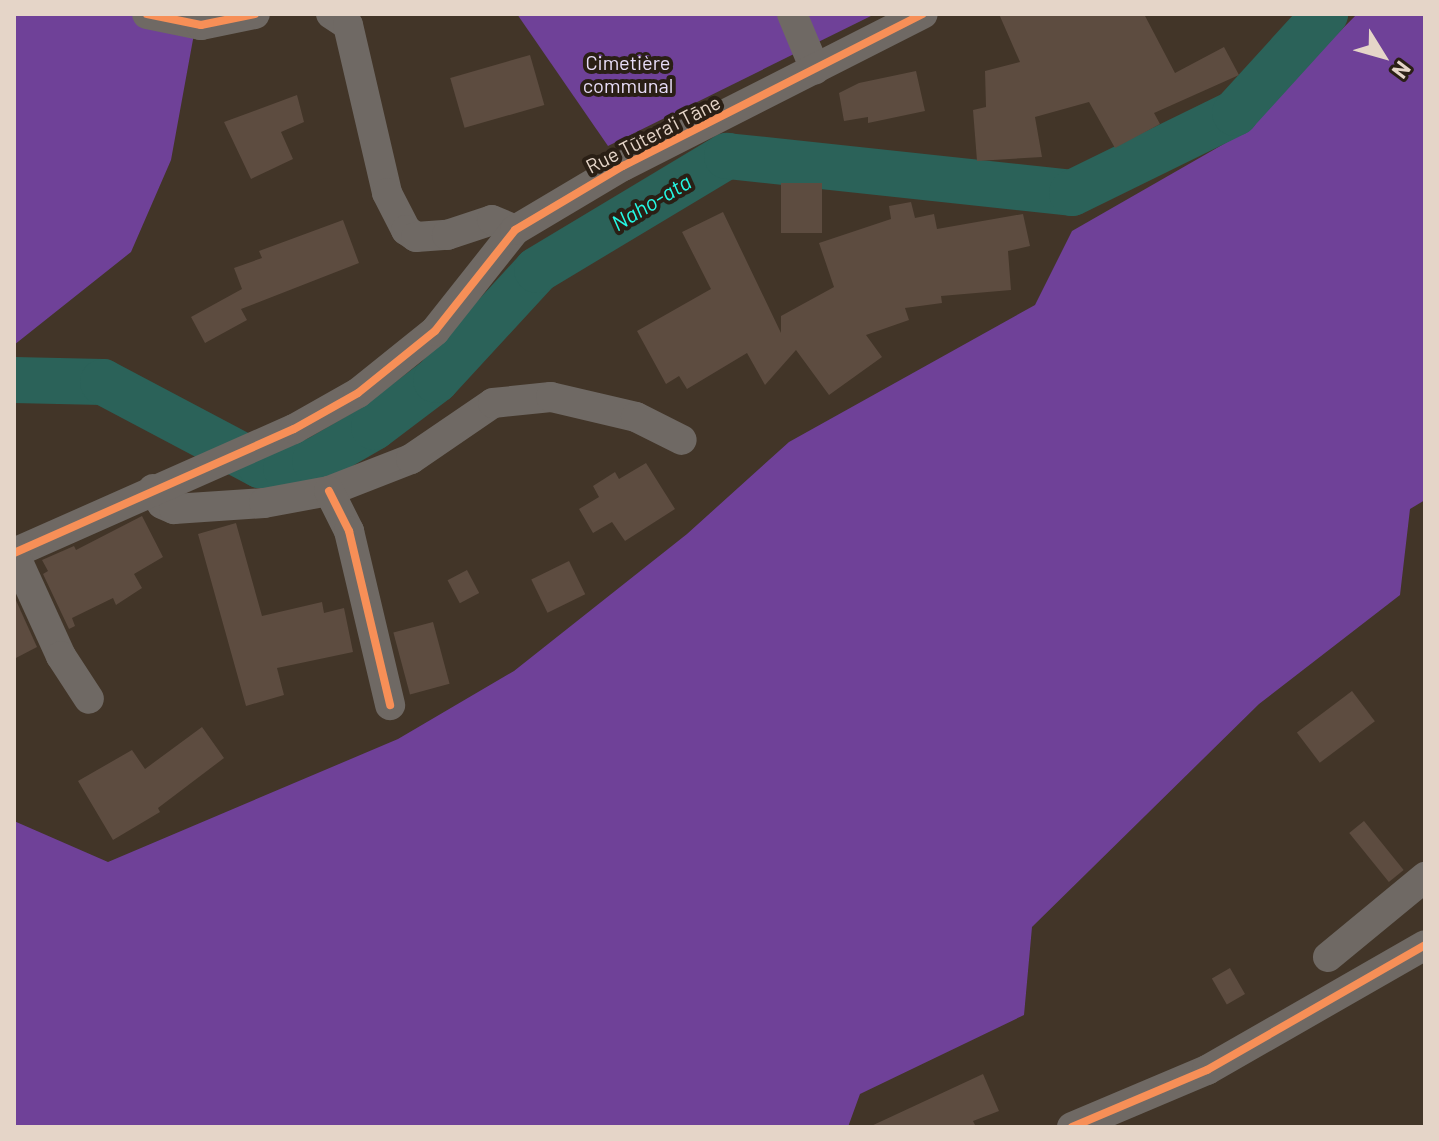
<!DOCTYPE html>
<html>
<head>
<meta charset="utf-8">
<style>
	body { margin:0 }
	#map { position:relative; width:1439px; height:1141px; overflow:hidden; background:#423528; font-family:Barlow,sans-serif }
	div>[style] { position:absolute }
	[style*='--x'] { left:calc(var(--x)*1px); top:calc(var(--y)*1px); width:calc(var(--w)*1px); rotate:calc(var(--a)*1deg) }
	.green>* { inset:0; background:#6f4198 }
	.river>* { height:46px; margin:-23px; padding:0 23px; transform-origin:23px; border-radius:23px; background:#2b6259 }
	.building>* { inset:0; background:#5d4c40; transform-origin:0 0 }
	.minor>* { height:30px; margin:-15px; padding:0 15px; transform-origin:15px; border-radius:15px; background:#6f6964 }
	.cycleway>* { height:8px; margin:-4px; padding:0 4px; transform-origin:4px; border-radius:4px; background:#f78f57 }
	span { translate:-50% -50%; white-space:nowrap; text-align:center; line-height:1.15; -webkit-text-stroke:8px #2a1f15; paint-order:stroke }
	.park-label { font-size:20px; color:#e8ddf8 }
	.street-label { font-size:20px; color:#e5d5c8 }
	.water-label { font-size:22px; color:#25f9e4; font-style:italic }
	.frame { position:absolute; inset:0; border:16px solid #e5d5c8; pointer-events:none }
	.north { position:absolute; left:1343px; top:16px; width:80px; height:80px; -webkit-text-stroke:6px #2a1f15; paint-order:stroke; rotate:127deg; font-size:22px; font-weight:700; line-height:32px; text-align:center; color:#e5d5c8 }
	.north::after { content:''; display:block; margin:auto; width:28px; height:36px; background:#e5d5c8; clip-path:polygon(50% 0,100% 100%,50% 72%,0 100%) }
</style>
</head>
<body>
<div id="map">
	<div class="green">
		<i style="clip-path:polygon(14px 14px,212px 14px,196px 23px,171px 160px,131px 252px,14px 345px)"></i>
		<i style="clip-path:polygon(517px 14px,875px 14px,608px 146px)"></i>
		<i style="clip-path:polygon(1357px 14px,1425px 14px,1425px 500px,1410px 509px,1400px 595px,1259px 704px,1032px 927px,1024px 1015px,860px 1094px,848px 1127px,14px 1127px,14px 821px,108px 862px,398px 739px,514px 671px,687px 534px,789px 442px,1035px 305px,1072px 231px,1236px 137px)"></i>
	</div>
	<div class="river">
		<i style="--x:14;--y:380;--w:89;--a:1.3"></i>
		<i style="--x:103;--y:382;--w:178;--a:27.9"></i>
		<i style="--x:260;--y:465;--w:26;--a:7"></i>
		<i style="--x:286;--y:468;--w:30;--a:-14"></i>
		<i style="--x:315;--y:461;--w:68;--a:-30"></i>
		<i style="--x:374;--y:427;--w:78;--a:-37.2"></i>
		<i style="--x:436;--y:380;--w:149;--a:-47.4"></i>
		<i style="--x:537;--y:270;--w:222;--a:-31"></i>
		<i style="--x:727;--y:156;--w:347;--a:6.1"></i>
		<i style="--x:1072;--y:193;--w:182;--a:-26.1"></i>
		<i style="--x:1235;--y:113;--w:134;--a:-47.7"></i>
	</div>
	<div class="building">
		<i style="clip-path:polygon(999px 14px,1144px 14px,1175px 73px,1224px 47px,1239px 75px,1154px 113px,1160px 124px,1115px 148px,1089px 102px,1035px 117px,1042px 157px,977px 161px,973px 110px,986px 107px,985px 71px,1020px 62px)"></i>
		<i style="left:530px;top:55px;width:52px;height:83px;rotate:74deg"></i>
		<i style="clip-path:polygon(916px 71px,925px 111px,868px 123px,868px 117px,844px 121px,839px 93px,859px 83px)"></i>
		<i style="clip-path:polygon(297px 95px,304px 122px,281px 132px,293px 159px,251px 179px,224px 122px)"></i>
		<i style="left:781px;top:183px;width:41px;height:50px"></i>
		<i style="clip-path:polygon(911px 202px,915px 218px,934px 214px,937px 229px,1023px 214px,1030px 246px,1008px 251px,1011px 290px,941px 296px,942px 303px,905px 308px,909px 320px,866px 335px,882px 357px,829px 395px,796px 350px,765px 385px,747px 353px,687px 389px,679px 376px,666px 384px,637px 331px,711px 289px,682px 232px,723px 212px,781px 333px,781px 316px,834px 287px,819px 243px,891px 219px,889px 206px)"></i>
		<i style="clip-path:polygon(343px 220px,359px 263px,241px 309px,247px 320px,205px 343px,191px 317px,242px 289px,234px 268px,262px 258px,259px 251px)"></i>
		<i style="clip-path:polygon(646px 463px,675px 509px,625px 541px,612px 522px,593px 533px,579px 509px,599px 497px,593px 486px,615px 472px,619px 479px)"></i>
		<i style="clip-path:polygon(142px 516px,163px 557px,134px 574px,142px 588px,116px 605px,113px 598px,72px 618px,75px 626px,69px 629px,43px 574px,48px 571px,42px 560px,74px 546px,76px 550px)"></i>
		<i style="clip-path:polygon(236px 523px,262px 616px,322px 602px,324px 613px,344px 608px,353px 652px,277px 668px,284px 695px,246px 706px,198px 534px)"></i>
		<i style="left:569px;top:561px;width:37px;height:42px;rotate:64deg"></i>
		<i style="left:467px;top:570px;width:26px;height:22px;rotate:62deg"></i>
		<i style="clip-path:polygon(14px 596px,37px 647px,14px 659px)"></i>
		<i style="left:433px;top:622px;width:64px;height:41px;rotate:75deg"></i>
		<i style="left:1352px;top:691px;width:38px;height:69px;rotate:53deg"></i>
		<i style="clip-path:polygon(202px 727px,224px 758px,158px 808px,160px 812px,113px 840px,78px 781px,132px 750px,145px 769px)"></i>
		<i style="left:1364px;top:821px;width:63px;height:19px;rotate:51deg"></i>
		<i style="left:1230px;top:968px;width:30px;height:21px;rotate:60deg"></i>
		<i style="clip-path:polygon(983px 1074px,999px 1111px,973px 1121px,976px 1127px,869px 1127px)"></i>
	</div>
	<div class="minor">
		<i style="--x:147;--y:14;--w:55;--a:11.5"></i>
		<i style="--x:201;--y:25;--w:55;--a:-11.5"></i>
		<i style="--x:331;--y:14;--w:20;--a:33"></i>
		<i style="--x:348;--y:25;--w:172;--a:76.9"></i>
		<i style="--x:387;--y:193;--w:42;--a:62.8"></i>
		<i style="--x:406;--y:230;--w:12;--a:35"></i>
		<i style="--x:416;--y:237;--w:31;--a:-4"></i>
		<i style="--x:447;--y:235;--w:47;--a:-18.4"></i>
		<i style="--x:492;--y:220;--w:25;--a:23"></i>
		<i style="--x:792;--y:14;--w:60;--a:67.3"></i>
		<i style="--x:153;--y:489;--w:17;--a:59"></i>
		<i style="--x:162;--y:504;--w:13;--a:23"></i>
		<i style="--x:174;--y:509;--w:90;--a:-3.8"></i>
		<i style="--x:264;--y:503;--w:66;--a:-10.5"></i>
		<i style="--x:329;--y:491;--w:88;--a:-21.3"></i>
		<i style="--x:411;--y:459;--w:99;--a:-34.3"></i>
		<i style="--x:493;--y:403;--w:58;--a:-5.9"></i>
		<i style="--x:551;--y:397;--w:87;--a:13.2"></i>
		<i style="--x:636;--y:417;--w:51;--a:26.6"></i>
		<i style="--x:329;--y:491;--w:45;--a:63.4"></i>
		<i style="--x:349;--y:531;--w:179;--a:76.7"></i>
		<i style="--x:14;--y:553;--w:306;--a:-23.9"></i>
		<i style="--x:294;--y:429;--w:73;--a:-29.4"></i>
		<i style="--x:358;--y:393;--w:99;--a:-38.8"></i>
		<i style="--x:435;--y:331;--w:129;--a:-51.6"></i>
		<i style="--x:515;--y:230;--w:126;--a:-30.7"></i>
		<i style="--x:623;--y:166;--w:336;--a:-26.9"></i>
		<i style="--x:14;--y:553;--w:113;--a:65.5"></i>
		<i style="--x:61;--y:656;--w:51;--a:56.9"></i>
		<i style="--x:1328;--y:957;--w:126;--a:-39.5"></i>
		<i style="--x:1072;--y:1127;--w:147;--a:-22.9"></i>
		<i style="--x:1207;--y:1070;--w:251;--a:-29.8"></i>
	</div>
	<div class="cycleway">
		<i style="--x:147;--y:14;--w:55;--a:11.5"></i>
		<i style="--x:201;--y:25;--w:55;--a:-11.5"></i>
		<i style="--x:329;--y:491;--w:45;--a:63.4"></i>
		<i style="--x:349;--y:531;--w:179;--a:76.7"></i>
		<i style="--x:14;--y:553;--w:306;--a:-23.9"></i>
		<i style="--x:294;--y:429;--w:73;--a:-29.4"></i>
		<i style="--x:358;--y:393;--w:99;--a:-38.8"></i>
		<i style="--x:435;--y:331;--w:129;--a:-51.6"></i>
		<i style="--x:515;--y:230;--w:126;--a:-30.7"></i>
		<i style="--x:623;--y:166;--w:336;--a:-26.9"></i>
		<i style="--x:1072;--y:1127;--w:147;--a:-22.9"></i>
		<i style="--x:1207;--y:1070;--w:251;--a:-29.8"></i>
	</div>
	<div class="park-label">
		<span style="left:628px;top:74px">Cimetière<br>communal</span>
	</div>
	<div class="street-label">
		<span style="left:653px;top:134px;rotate:-27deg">Rue Tūtera'i Tāne</span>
	</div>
	<div class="water-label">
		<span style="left:651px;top:202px;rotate:-31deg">Naho-ata</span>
	</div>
	<div class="frame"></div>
	<div class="north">N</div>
</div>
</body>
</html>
